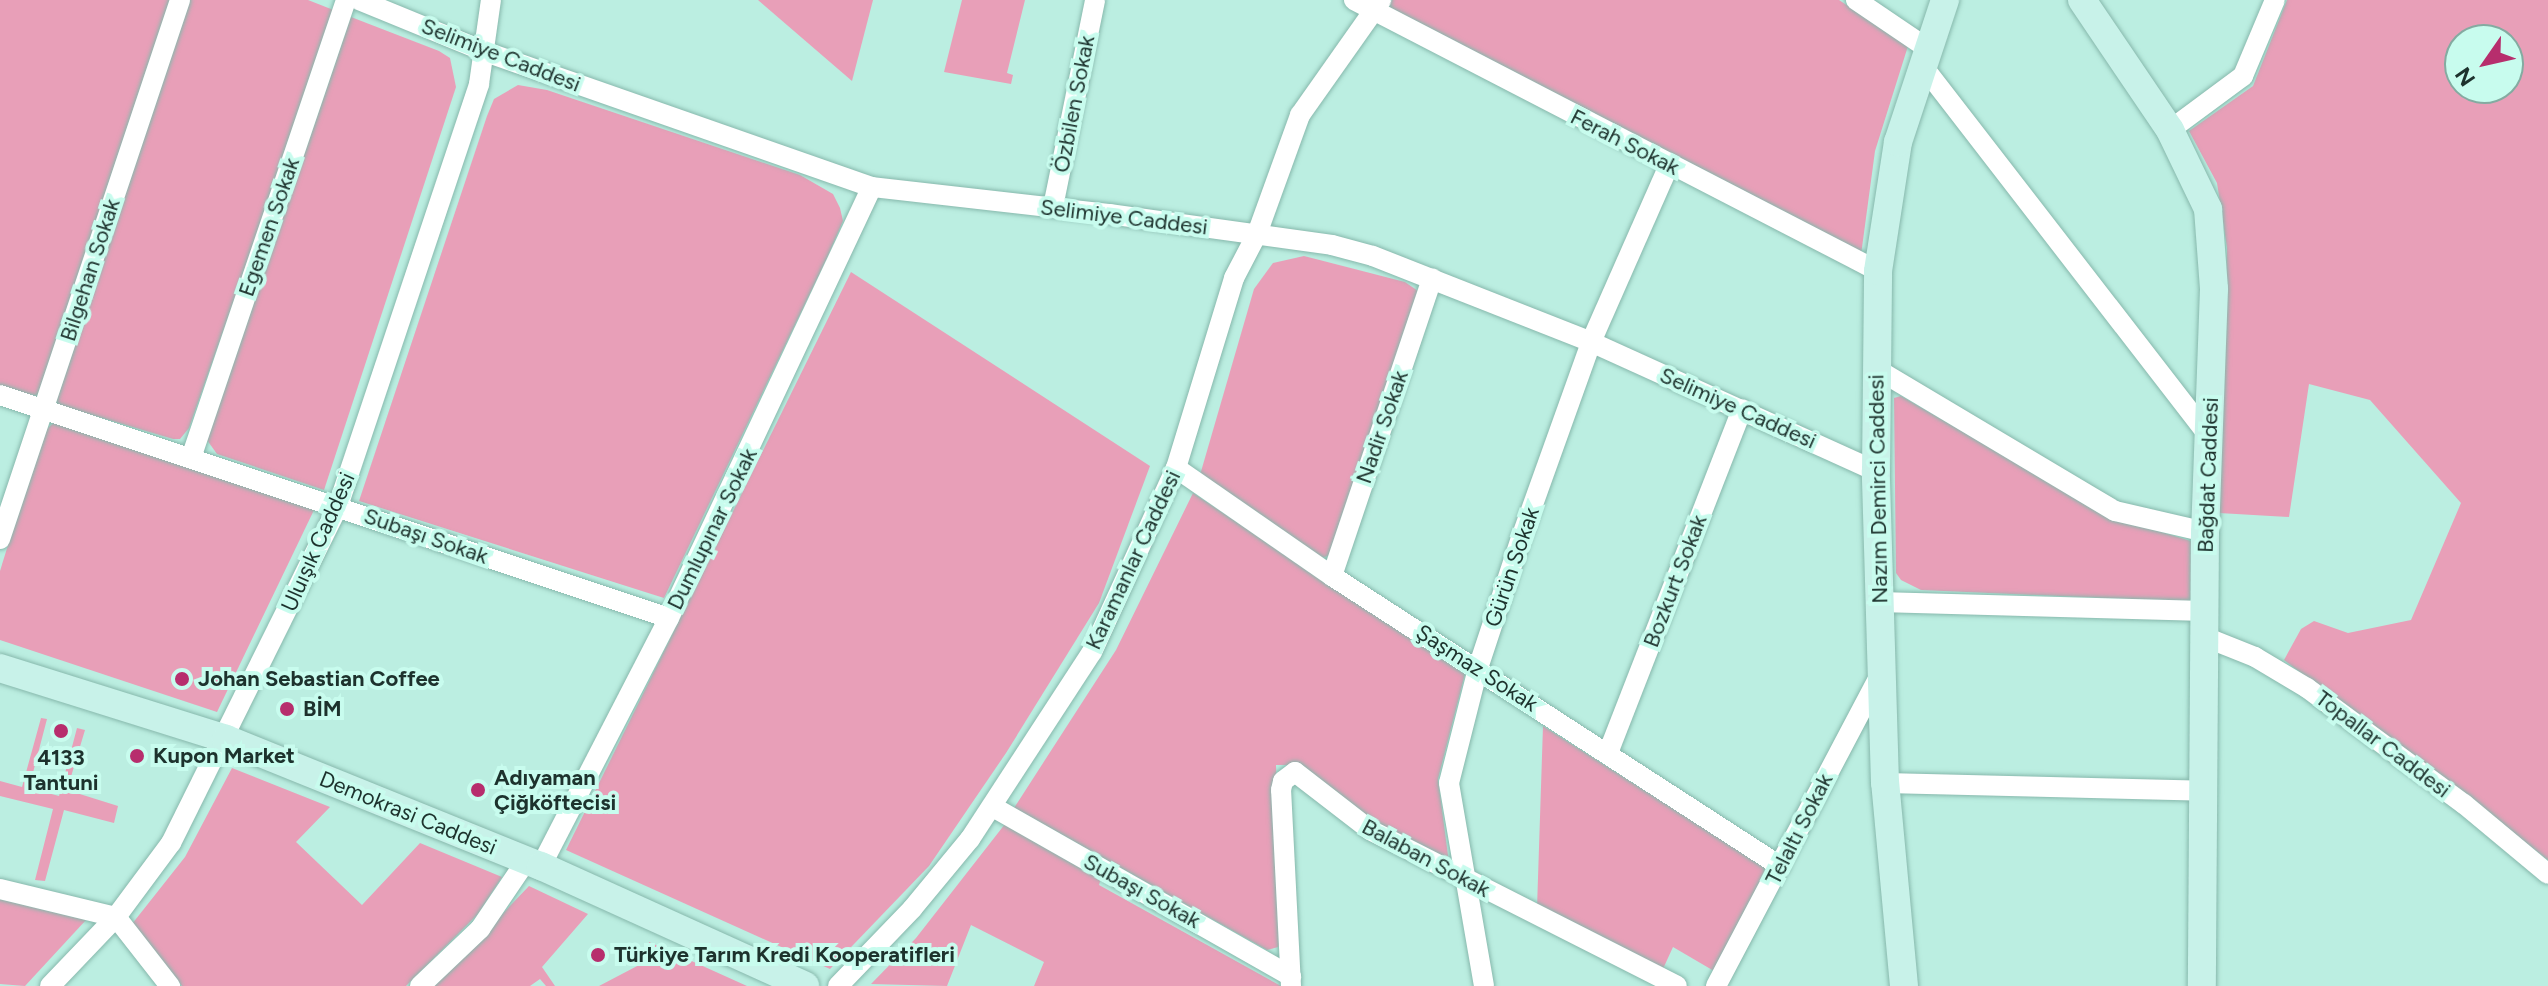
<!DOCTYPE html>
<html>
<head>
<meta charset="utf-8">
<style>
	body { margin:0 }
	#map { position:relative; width:2548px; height:986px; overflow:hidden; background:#bbeee1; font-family:Figtree,sans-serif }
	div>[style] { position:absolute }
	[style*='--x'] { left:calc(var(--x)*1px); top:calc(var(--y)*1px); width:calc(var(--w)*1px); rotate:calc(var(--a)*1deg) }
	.green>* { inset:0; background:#e89fb8 }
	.roads { filter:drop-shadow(0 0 2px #87b8ac) drop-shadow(0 0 2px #87b8ac) }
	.street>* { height:20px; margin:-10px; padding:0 10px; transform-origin:10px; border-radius:10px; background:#fff }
	.secondary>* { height:28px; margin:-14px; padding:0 14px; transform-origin:14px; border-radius:14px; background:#c8f2e9 }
	.dots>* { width:22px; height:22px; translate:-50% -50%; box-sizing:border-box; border:4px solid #c8fcee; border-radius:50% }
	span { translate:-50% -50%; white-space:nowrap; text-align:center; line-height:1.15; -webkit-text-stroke:8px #c8fcee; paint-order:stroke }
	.street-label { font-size:22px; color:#1d322d }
	.poi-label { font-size:22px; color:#1d322d; font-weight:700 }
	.left { translate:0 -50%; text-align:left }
	.north { position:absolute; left:2444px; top:24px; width:80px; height:80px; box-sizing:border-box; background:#c8fcee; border:2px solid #84aba1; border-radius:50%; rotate:236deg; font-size:22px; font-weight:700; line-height:32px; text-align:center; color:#1d322d }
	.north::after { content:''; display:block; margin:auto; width:28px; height:36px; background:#b72e6d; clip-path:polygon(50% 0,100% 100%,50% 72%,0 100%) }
</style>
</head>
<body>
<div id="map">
	<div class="green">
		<i style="clip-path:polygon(0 0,175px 0,38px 396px,0 388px)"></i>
		<i style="clip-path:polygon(186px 0,308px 0,336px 11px,189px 428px,180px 439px,173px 439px,55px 404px)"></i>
		<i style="clip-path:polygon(758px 0,873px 0,852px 81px)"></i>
		<i style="clip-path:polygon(962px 0,1025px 0,1007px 73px,1013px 75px,1011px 84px,944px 72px)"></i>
		<i style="clip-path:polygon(1392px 0,1839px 0,1908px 46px,1875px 151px,1861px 255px,1384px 11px)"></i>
		<i style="clip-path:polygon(evenodd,2287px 0,2548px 0,2548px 860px,2284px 660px,2301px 629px,2314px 621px,2348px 633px,2411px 620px,2461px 503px,2370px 400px,2309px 384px,2289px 517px,2219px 513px,2227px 248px,2217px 183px,2189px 131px,2253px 86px,2287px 0,2460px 40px,2508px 40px,2508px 88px,2460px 88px,2460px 40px)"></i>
		<i style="clip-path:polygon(351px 17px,439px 51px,450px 58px,456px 87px,324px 490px,217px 454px,207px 440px)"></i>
		<i style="clip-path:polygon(518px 85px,547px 90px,800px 175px,833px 194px,840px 208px,843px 221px,827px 258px,664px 598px,359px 501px,487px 116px,494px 99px)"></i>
		<i style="clip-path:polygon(1304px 256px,1405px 282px,1418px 291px,1331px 555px,1321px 558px,1200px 475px,1254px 289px,1273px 263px)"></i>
		<i style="clip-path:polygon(851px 272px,1150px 466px,1099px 603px,1006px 753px,929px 866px,830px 969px,566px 850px)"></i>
		<i style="clip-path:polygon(1901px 396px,2109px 516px,2194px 542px,2195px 602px,1921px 590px,1901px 580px,1896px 573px,1894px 398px)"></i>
		<i style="clip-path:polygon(56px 421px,314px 510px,217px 712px,0 640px,0 571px,43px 432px)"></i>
		<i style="clip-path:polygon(1193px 493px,1465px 674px,1438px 779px,1449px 863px,1353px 810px,1297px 765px,1276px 765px,1281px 940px,1278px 947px,1267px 950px,1014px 808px,1116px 650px)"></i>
		<i style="clip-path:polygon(41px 718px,47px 719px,29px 788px,59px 796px,77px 728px,85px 730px,67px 790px,118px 806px,114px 823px,64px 810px,45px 881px,35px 880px,53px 809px,0 796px,0 781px,22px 787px)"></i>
		<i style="clip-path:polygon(1543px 726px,1773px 872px,1714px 971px,1673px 947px,1662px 971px,1537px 908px)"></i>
		<i style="clip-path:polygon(232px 768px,330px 807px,296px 842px,362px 905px,420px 843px,502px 877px,478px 914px,406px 986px,182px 986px,132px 924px,185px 857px)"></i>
		<i style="clip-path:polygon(1005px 824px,1101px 878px,1099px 885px,1281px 986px,1034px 986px,1044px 962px,971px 925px,947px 986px,871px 984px,916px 938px)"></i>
		<i style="clip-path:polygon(529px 886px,588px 914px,542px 967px,555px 986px,546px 986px,540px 979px,530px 986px,434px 986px)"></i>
		<i style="clip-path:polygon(0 899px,86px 920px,25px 986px,0 984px)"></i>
		<i style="clip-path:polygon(649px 942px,665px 949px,747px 986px,599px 986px,641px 964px,648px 956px)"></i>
	</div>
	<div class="roads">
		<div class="street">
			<i style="--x:359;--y:0;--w:137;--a:22.3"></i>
			<i style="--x:486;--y:52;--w:409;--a:19.3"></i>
			<i style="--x:872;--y:187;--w:239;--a:6.5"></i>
			<i style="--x:1109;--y:214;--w:225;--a:7.9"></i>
			<i style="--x:1332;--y:245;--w:42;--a:15"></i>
			<i style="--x:1373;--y:256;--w:234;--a:21.5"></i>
			<i style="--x:1591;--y:342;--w:313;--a:24.4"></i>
			<i style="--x:1354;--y:0;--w:590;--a:27.35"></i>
			<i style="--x:1856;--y:0;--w:86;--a:34.1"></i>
			<i style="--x:1922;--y:65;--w:471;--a:52.3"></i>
			<i style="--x:2170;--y:130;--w:91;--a:-36.5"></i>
			<i style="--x:2243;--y:76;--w:82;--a:-67.2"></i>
			<i style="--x:1053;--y:207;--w:211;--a:-78.5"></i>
			<i style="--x:1875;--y:368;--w:279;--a:30.8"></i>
			<i style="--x:2115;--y:511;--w:92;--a:13.1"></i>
			<i style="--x:0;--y:395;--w:705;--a:18.43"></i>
			<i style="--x:192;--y:455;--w:480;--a:-71.3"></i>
			<i style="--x:1176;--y:468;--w:190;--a:34.7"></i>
			<i style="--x:1332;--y:576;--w:534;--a:32.92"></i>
			<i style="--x:0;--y:539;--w:568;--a:-71.53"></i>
			<i style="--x:1332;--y:576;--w:314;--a:-71.4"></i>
			<i style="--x:1880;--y:602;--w:324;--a:1.6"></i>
			<i style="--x:2205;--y:637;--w:54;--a:21.8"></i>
			<i style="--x:2255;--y:657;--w:61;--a:30.8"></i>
			<i style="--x:2307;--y:688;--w:195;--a:36.5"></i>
			<i style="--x:2464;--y:804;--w:109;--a:39.8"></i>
			<i style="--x:1608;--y:753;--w:369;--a:-68.7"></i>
			<i style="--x:1885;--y:783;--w:320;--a:1.4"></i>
			<i style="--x:993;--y:807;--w:343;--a:29.6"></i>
			<i style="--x:541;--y:866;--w:279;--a:-62.7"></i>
			<i style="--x:669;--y:618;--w:476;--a:-64.8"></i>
			<i style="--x:0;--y:889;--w:119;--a:13.6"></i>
			<i style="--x:116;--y:917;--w:88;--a:52"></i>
			<i style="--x:50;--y:986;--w:95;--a:-46.3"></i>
			<i style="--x:116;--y:917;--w:92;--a:-53.4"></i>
			<i style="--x:171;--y:843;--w:376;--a:-63.6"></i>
			<i style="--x:338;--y:506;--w:445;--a:-71.5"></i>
			<i style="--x:479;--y:84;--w:85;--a:-81.9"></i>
			<i style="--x:420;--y:986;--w:83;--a:-43.5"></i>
			<i style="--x:480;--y:929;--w:82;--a:-55.9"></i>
			<i style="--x:838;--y:986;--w:107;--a:-46.1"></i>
			<i style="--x:912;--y:909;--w:91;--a:-50.4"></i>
			<i style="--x:970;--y:839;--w:223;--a:-56.9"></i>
			<i style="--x:1092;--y:652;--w:202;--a:-65.5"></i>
			<i style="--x:1176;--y:468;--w:199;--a:-73"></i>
			<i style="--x:1234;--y:278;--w:50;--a:-62.4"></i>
			<i style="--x:1257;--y:234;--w:127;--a:-70.1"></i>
			<i style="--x:1300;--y:115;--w:141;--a:-54.8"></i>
			<i style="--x:1291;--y:986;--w:196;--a:-92.9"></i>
			<i style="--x:1281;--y:790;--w:9;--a:-77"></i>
			<i style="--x:1283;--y:781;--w:15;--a:-37"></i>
			<i style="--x:1295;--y:772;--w:95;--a:37.7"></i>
			<i style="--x:1370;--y:830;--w:344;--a:26.9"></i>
			<i style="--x:1484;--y:986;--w:206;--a:-99.8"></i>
			<i style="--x:1449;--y:783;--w:119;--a:-75.8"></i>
			<i style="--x:1478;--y:668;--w:137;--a:-71.7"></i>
			<i style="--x:1521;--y:538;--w:208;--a:-70.3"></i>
			<i style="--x:1591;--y:342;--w:193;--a:-66.2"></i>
			<i style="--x:1716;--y:986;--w:352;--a:-62.2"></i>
		</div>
		<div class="secondary">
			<i style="--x:2082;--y:0;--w:157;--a:55.9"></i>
			<i style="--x:2170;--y:130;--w:88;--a:64.3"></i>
			<i style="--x:2208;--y:209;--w:80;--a:85.7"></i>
			<i style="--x:2214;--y:289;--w:243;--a:92.1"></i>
			<i style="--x:2205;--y:532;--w:454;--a:90.4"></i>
			<i style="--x:0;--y:668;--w:237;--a:17.4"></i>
			<i style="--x:226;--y:739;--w:340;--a:22"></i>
			<i style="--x:541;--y:866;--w:290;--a:24.4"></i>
			<i style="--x:1904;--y:986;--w:204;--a:-95.3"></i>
			<i style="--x:1885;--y:783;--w:312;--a:-91.7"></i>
			<i style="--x:1876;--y:471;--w:200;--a:-89.4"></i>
			<i style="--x:1878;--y:271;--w:131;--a:-81.2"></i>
			<i style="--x:1898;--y:142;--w:150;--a:-71.7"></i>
		</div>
	</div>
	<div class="dots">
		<i style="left:182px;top:679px;background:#b72e6d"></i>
		<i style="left:287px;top:709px;background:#b72e6d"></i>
		<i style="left:61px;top:731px;background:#b72e6d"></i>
		<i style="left:137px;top:756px;background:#b72e6d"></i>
		<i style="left:478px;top:790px;background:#b72e6d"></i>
		<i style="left:598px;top:955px;background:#b72e6d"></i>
	</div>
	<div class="street-label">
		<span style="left:501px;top:55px;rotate:21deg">Selimiye Caddesi</span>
		<span style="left:1074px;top:104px;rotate:-79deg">Özbilen Sokak</span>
		<span style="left:1625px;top:142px;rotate:27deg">Ferah Sokak</span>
		<span style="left:1124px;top:217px;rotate:7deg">Selimiye Caddesi</span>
		<span style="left:269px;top:227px;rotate:-71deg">Egemen Sokak</span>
		<span style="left:90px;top:270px;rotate:-72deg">Bilgehan Sokak</span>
		<span style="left:1738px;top:408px;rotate:24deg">Selimiye Caddesi</span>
		<span style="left:1382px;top:427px;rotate:-71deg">Nadir Sokak</span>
		<span style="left:2208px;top:475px;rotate:-88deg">Bağdat Caddesi</span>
		<span style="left:1878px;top:489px;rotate:-91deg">Nazım Demirci Caddesi</span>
		<span style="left:712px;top:529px;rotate:-64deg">Dumlupınar Sokak</span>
		<span style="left:426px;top:536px;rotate:19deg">Subaşı Sokak</span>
		<span style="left:318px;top:542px;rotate:-66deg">Uluışık Caddesi</span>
		<span style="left:1133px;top:560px;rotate:-65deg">Karamanlar Caddesi</span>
		<span style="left:1512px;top:567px;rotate:-71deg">Gürün Sokak</span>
		<span style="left:1675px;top:581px;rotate:-69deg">Bozkurt Sokak</span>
		<span style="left:1477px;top:668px;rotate:33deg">Şaşmaz Sokak</span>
		<span style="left:2383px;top:744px;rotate:37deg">Topallar Caddesi</span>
		<span style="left:408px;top:813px;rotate:22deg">Demokrasi Caddesi</span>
		<span style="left:1799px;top:829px;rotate:-63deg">Telaltı Sokak</span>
		<span style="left:1426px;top:858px;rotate:28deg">Balaban Sokak</span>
		<span style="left:1142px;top:891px;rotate:29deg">Subaşı Sokak</span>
	</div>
	<div class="poi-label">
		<span class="left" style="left:198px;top:679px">Johan Sebastian Coffee</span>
		<span class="left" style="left:303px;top:709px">BİM</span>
		<span class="left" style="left:153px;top:756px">Kupon Market</span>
		<span style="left:61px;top:770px">4133<br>Tantuni</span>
		<span class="left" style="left:494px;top:790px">Adıyaman<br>Çiğköftecisi</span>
		<span class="left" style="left:614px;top:955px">Türkiye Tarım Kredi Kooperatifleri</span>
	</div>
	<div class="north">N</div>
</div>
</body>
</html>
